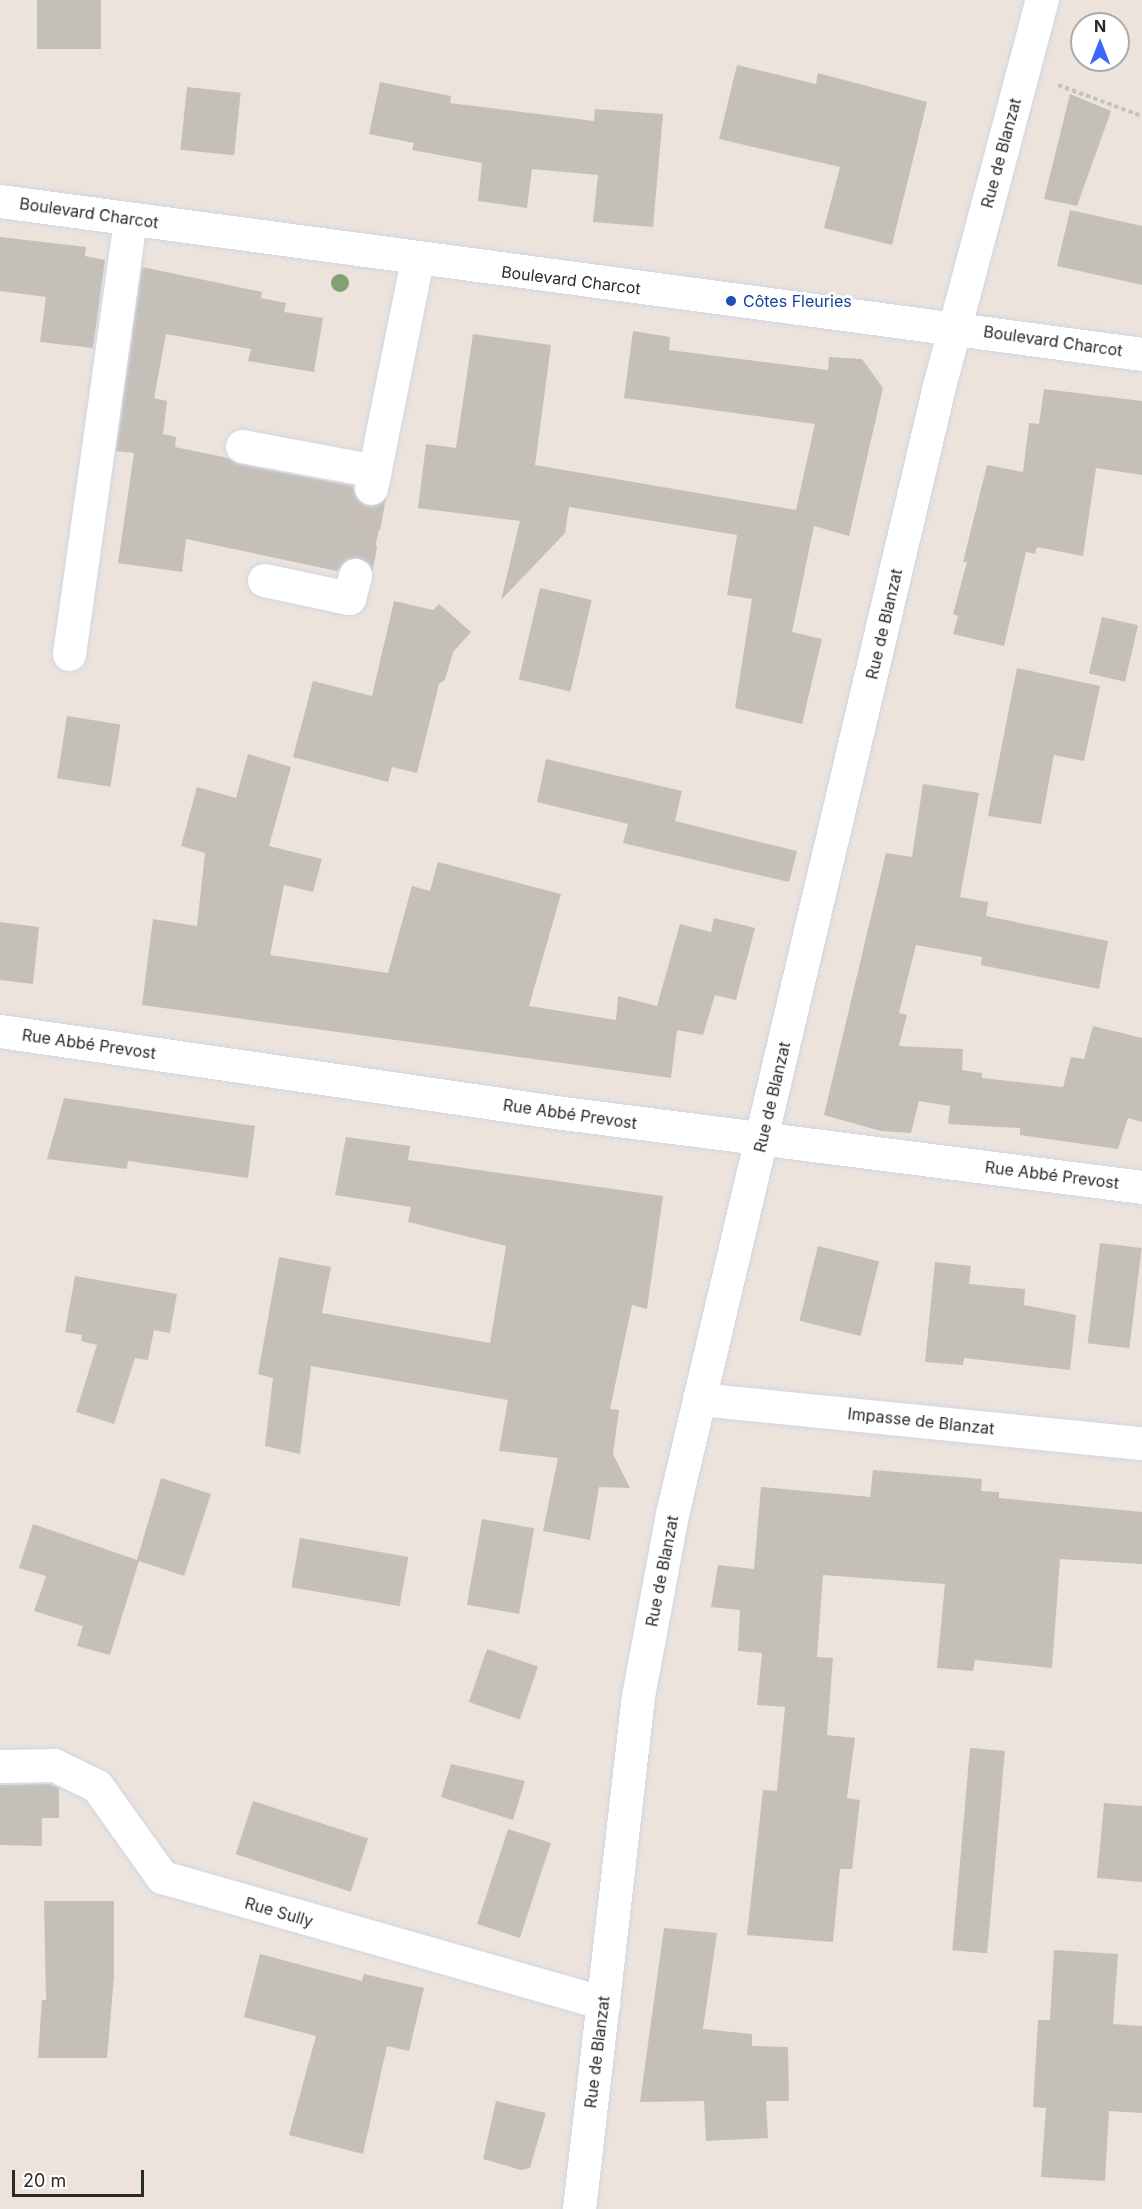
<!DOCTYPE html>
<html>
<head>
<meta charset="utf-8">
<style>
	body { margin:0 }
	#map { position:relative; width:1142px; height:2209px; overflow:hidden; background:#ece4dc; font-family:Inter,sans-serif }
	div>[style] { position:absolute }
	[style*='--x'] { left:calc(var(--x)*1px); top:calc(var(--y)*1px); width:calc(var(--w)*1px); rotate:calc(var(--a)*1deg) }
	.building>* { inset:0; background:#c4bfb8; transform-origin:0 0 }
	.minor-tunnel>* { height:33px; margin-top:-16.5px; transform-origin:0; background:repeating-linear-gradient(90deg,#c5bfb8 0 33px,transparent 0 49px) }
	.path>* { height:4px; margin-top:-2px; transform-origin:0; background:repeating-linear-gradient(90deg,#c3c3c3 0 4.5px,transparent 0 7.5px) }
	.roads { filter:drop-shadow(0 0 2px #d1d5e3) drop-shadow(0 0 2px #d1d5e3) }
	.minor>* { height:33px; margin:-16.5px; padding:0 16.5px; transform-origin:16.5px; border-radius:16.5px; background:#fff }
	.trees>* { width:18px; height:18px; margin:-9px; border-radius:50%; background:#849f71 }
	.dots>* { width:16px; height:16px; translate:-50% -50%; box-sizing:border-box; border:3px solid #fff; border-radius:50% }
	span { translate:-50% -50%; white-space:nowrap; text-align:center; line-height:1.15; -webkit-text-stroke:6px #fff; paint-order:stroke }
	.street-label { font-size:16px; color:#2a2a2a }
	.transit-label { font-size:16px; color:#164399 }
	.left { translate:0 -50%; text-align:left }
	.north { position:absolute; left:1070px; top:12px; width:60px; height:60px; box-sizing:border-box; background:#fff; border:2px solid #aaa; border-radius:50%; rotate:0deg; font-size:16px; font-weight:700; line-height:24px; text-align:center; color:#2a2a2a }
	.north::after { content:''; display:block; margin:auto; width:21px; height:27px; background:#3b68fa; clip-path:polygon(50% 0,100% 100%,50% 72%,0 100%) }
	.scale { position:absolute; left:12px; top:2170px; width:132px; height:27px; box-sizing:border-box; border:3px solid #2a2a2a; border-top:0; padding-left:8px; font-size:18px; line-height:21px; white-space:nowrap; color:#2a2a2a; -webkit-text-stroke:4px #fff; paint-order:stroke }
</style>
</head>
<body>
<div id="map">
	<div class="building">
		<i style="left:37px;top:0;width:64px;height:49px"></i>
		<i style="clip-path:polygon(737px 65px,816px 84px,818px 73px,927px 102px,892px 245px,824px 228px,840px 167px,719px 139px)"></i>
		<i style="clip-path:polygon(380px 82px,451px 96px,450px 103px,594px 121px,595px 109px,663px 114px,653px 227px,593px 222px,598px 175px,532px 169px,527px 208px,478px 201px,482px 163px,412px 150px,414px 143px,369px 134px)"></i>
		<i style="left:187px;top:87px;width:54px;height:63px;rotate:6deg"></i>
		<i style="clip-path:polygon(1070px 94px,1111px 111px,1077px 206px,1044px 199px)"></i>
		<i style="clip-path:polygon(1070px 210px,1142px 226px,1142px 285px,1057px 266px)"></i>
		<i style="clip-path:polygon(0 237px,86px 247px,85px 256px,105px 260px,93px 348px,40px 342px,46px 297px,0 291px)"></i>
		<i style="clip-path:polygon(142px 267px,262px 292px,261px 298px,286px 303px,284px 312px,323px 318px,314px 372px,248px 361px,251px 349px,166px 334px,154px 398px,167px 401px,163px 434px,176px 437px,175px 447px,228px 458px,239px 464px,353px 486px,358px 502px,367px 506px,385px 500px,371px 567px,360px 557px,351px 557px,337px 571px,186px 539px,182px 572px,118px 563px,134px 453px,116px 451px)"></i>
		<i style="clip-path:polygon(633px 331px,670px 337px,669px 350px,828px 370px,829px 357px,862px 359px,883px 388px,849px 536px,814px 526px,792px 632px,822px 639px,802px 724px,735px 708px,752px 599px,727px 595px,737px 535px,569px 507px,565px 533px,501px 600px,520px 521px,418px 508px,426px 444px,456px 448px,473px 334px,551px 345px,535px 465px,796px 510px,815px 424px,624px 398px)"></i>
		<i style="clip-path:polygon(1044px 389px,1142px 401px,1142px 475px,1096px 468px,1083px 556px,1037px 547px,1035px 554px,1026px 552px,1004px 646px,953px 634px,958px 616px,953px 614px,967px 562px,963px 562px,987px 465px,1023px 472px,1029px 423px,1039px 424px)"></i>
		<i style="left:540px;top:588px;width:53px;height:94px;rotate:13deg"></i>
		<i style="clip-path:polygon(394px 601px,433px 610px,439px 604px,471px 632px,453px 652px,445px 680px,439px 684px,417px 773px,392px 767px,388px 782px,293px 757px,313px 681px,372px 696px)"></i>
		<i style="left:1102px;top:617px;width:37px;height:58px;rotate:13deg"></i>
		<i style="clip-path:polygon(1017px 668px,1100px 686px,1084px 761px,1054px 755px,1041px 824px,988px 816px)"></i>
		<i style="left:67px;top:716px;width:54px;height:63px;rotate:9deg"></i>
		<i style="clip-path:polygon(248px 754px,291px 767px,269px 846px,322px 859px,313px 892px,284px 885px,270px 955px,388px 973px,412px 886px,430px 891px,438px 862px,561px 894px,529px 1006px,616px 1020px,618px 996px,657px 1006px,680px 924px,711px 932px,714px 918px,755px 928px,736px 1000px,715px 995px,703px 1035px,677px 1030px,671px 1078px,142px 1005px,153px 919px,197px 926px,205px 853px,181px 846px,197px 787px,236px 798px)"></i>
		<i style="clip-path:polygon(546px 759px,682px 791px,675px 821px,797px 851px,789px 882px,623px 843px,628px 824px,537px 802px)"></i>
		<i style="clip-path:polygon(923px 784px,979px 793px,960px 897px,988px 902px,986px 916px,1108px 941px,1099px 989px,981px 965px,982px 957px,916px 945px,899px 1013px,907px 1015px,899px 1046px,963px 1049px,962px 1070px,982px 1073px,982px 1078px,1063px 1087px,1071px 1057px,1084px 1059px,1093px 1026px,1142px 1038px,1142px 1122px,1128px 1118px,1118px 1149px,1020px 1135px,1020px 1128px,948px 1124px,950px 1106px,919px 1101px,911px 1133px,881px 1131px,824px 1115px,886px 853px,912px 857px)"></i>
		<i style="clip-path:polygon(0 922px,39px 927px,33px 984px,0 980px)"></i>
		<i style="clip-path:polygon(64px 1098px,255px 1126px,248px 1178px,128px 1161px,127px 1169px,47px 1159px)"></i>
		<i style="clip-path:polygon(346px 1137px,410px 1146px,408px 1160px,663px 1196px,647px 1309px,632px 1305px,610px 1409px,619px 1410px,613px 1454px,630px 1488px,599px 1487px,590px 1540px,543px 1531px,558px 1458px,499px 1451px,508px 1400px,311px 1366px,300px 1454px,265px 1446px,273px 1378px,258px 1374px,279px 1257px,331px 1267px,322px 1313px,490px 1343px,506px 1246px,408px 1222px,411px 1207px,335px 1195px)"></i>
		<i style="left:1100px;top:1243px;width:42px;height:101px;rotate:7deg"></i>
		<i style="left:818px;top:1246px;width:63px;height:77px;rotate:14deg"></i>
		<i style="clip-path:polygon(935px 1262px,971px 1266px,969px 1284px,1025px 1289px,1024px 1305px,1076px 1315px,1070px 1370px,964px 1358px,963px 1365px,925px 1362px)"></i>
		<i style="clip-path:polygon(75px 1276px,177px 1294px,170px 1333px,154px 1330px,148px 1360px,135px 1358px,114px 1424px,76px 1412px,97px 1345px,81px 1341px,82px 1335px,65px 1332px)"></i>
		<i style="clip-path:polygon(873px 1470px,982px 1479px,981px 1491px,999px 1492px,999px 1498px,1142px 1512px,1142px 1564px,1060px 1559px,1052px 1668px,975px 1660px,973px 1671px,937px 1668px,945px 1584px,823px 1575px,817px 1657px,833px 1658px,827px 1735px,855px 1738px,847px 1798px,860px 1800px,852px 1869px,840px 1869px,833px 1942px,747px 1935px,763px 1790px,777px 1791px,785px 1707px,757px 1705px,762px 1653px,738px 1651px,740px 1610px,711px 1607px,718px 1565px,754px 1569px,761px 1487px,870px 1497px)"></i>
		<i style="clip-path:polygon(161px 1478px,211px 1494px,184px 1576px,139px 1561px,110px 1655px,77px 1646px,83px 1626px,34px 1611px,46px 1576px,19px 1568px,33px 1524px,137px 1560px)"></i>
		<i style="left:482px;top:1519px;width:53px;height:87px;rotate:10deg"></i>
		<i style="left:300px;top:1538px;width:110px;height:50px;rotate:10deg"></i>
		<i style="left:487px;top:1649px;width:54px;height:56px;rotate:19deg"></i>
		<i style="left:970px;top:1748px;width:35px;height:203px;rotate:5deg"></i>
		<i style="clip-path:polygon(451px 1764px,525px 1781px,513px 1820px,441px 1797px)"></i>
		<i style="clip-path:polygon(50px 1784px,59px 1788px,59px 1818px,42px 1818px,42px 1846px,0 1845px,0 1785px)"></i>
		<i style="left:253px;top:1801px;width:121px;height:56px;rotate:18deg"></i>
		<i style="clip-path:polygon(1104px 1803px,1142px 1806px,1142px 1882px,1097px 1878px)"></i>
		<i style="left:508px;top:1829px;width:45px;height:100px;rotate:18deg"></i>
		<i style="clip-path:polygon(44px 1901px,114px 1901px,114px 1977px,107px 2058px,38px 2058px,42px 2000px,46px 2000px)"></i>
		<i style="clip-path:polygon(664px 1928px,717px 1933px,703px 2029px,752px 2034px,752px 2046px,788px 2047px,789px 2101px,766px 2101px,768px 2138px,706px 2141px,704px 2101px,640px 2102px)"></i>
		<i style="clip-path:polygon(1054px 1950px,1118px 1954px,1113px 2024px,1142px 2026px,1142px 2113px,1109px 2111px,1105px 2181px,1041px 2177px,1046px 2108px,1033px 2107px,1038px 2020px,1050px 2020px)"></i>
		<i style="clip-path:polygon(260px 1954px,362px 1981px,364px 1974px,424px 1988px,409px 2051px,387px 2046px,363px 2154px,289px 2135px,316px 2036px,244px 2017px)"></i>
		<i style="clip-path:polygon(496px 2101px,546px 2113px,530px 2168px,521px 2170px,483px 2159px)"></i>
	</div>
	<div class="minor-tunnel">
		<i style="--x:355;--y:575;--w:88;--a:-79.6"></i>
	</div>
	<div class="path">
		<i style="--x:1058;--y:85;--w:90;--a:20.3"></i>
	</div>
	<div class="roads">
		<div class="minor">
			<i style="--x:0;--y:201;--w:1152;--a:7.63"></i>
			<i style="--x:242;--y:446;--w:135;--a:10.6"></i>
			<i style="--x:371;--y:488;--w:234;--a:-78.6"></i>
			<i style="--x:264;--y:580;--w:87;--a:12"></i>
			<i style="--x:349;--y:598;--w:24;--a:-75"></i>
			<i style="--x:69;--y:654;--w:439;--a:-82"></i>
			<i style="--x:0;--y:1031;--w:561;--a:8.3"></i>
			<i style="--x:555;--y:1112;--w:592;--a:7.28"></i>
			<i style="--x:699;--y:1399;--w:445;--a:5.7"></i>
			<i style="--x:0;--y:1766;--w:54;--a:-1.1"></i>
			<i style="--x:54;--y:1765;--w:48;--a:26"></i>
			<i style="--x:97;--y:1786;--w:112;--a:54.5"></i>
			<i style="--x:162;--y:1877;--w:459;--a:15.9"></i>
			<i style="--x:579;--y:2209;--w:516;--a:-83.44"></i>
			<i style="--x:638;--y:1696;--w:185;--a:-79.4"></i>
			<i style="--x:672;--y:1514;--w:1159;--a:-76.68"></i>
			<i style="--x:939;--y:386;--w:400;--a:-75.1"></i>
		</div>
	</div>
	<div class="trees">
		<i style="left:340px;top:283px"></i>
	</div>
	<div class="dots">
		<i style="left:731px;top:301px;background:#1a4fb4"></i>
	</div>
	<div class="street-label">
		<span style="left:1001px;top:153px;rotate:-75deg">Rue de Blanzat</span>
		<span style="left:89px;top:213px;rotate:8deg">Boulevard Charcot</span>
		<span style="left:571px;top:280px;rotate:7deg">Boulevard Charcot</span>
		<span style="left:1053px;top:341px;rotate:8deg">Boulevard Charcot</span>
		<span style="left:884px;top:624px;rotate:-77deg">Rue de Blanzat</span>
		<span style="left:89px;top:1044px;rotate:8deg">Rue Abbé Prevost</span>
		<span style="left:772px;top:1097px;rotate:-77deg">Rue de Blanzat</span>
		<span style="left:570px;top:1114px;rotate:8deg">Rue Abbé Prevost</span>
		<span style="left:1052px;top:1175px;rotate:7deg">Rue Abbé Prevost</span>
		<span style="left:921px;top:1421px;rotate:6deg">Impasse de Blanzat</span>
		<span style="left:662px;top:1571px;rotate:-79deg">Rue de Blanzat</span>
		<span style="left:279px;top:1912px;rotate:16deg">Rue Sully</span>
		<span style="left:597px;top:2052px;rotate:-83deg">Rue de Blanzat</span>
	</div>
	<div class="transit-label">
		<span class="left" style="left:743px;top:301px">Côtes Fleuries</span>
	</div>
	<div class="north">N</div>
	<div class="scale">20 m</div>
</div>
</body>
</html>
